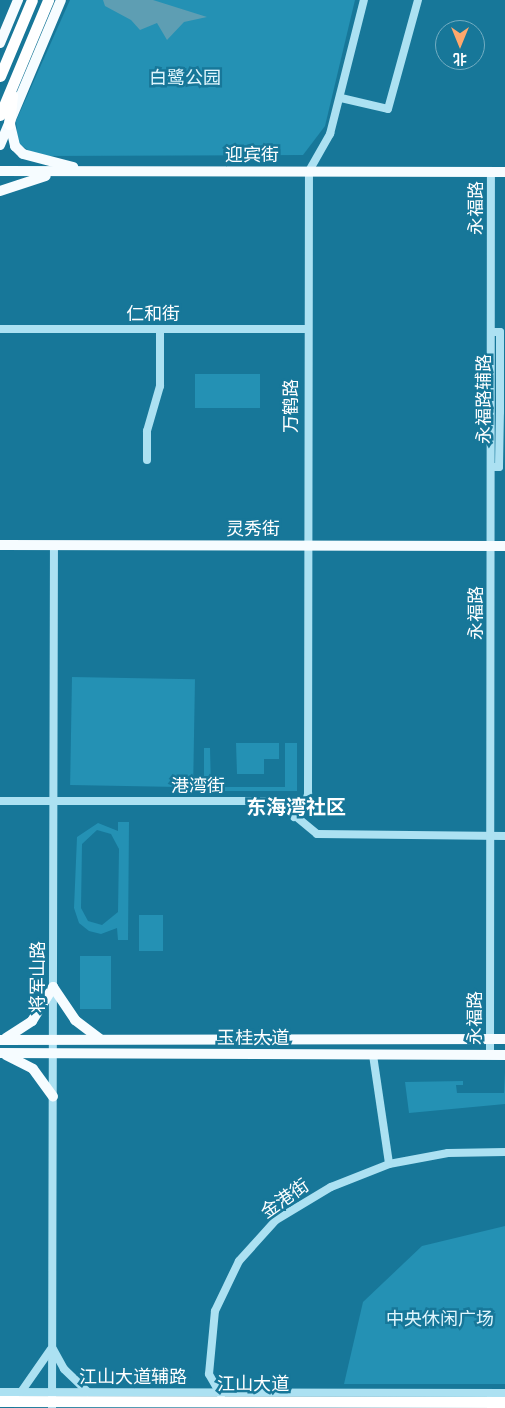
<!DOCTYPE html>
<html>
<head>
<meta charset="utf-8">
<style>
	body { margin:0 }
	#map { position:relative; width:505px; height:1408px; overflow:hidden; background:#177799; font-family:"Work Sans","Noto Sans SC",sans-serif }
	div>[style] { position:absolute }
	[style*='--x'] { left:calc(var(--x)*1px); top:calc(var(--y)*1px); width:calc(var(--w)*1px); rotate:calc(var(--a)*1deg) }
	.green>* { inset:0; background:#2491b4; transform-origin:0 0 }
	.water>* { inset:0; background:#5e9eb3 }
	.minor>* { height:8px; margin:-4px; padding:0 4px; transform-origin:4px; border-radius:4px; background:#ace1f2 }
	.major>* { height:10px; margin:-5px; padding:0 5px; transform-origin:5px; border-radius:5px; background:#f6fcff }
	.highway>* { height:11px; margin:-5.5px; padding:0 5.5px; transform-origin:5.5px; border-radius:5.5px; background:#fff }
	span { translate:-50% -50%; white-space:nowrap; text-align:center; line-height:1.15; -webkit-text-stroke:5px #177799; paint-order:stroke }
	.park-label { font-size:18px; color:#e0f6fd }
	.street-label { font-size:18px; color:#fff }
	.quarter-label { font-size:20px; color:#fff; font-weight:700 }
	.north { position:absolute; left:435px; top:20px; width:50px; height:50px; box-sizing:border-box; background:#177799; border:1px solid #74adc2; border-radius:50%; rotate:180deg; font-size:14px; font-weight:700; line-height:20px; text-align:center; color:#fff }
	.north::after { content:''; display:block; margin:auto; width:18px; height:22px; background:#ffa86c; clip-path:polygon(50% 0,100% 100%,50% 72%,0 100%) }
</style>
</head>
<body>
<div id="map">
	<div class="green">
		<i style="clip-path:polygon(70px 0,355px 0,325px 126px,303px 155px,36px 156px,18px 143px,16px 121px)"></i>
		<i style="left:195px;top:374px;width:65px;height:34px"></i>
		<i style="left:72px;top:677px;width:123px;height:108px;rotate:1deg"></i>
		<i style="clip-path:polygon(236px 743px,279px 743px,279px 759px,264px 759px,264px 774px,237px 774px)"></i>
		<i style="clip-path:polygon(285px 743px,297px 743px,297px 791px,204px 791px,204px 748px,210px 748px,211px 787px,285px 787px)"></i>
		<i style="clip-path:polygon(evenodd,118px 822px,129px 822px,128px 940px,118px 940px,117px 928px,101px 934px,89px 931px,79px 923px,74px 908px,77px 837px,98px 823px,118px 831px,118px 822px,97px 830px,111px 834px,119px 849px,118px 912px,102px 925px,88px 921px,81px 908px,82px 844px,97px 830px)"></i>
		<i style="left:139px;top:915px;width:24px;height:36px"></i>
		<i style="left:80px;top:956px;width:31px;height:53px"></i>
		<i style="clip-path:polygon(505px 1072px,505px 1104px,409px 1113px,405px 1082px,463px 1081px,463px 1085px,456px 1085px,457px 1093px,504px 1093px)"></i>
		<i style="clip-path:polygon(505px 1226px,505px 1384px,344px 1384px,363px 1302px,422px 1246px)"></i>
	</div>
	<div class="water">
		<i style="clip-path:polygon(103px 0,153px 0,207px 17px,184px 22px,167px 40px,157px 23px,140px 30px,131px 20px,105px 6px)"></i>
	</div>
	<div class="minor">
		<i style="--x:341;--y:98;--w:48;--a:13.2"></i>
		<i style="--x:388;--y:109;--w:113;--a:-74.6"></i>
		<i style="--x:0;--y:329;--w:306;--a:0"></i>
		<i style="--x:147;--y:460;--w:29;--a:-90"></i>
		<i style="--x:147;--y:431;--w:47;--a:-73.9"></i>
		<i style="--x:160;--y:386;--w:57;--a:-90"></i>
		<i style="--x:491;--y:467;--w:8;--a:0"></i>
		<i style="--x:499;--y:467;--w:55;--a:-89"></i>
		<i style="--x:500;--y:412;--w:80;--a:-90"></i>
		<i style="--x:500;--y:332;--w:9;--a:180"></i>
		<i style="--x:0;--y:801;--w:269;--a:0"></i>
		<i style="--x:269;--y:801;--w:14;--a:17"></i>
		<i style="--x:282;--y:805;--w:45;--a:39.6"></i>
		<i style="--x:317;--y:834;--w:188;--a:0.6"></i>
		<i style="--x:294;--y:817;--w:13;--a:-42"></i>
		<i style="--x:304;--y:808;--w:15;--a:-74"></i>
		<i style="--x:308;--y:794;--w:623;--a:-89.91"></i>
		<i style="--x:309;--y:171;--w:43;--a:-60.4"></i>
		<i style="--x:330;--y:134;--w:138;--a:-75.8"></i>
		<i style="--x:373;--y:1055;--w:110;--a:81.6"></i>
		<i style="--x:490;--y:1055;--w:883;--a:-89.94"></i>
		<i style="--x:53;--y:1349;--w:23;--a:61"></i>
		<i style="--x:64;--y:1369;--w:33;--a:44"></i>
		<i style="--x:0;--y:1392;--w:505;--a:0.11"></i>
		<i style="--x:21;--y:1392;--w:52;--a:-55.1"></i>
		<i style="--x:221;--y:1395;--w:24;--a:-120"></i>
		<i style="--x:209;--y:1374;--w:63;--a:-84.6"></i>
		<i style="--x:215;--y:1311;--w:55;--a:-64.4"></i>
		<i style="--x:239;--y:1261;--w:55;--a:-47.9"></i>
		<i style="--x:276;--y:1220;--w:64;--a:-31"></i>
		<i style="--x:331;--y:1187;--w:62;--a:-21.6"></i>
		<i style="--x:389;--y:1164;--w:60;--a:-10.6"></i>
		<i style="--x:448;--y:1153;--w:57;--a:-1"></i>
		<i style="--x:52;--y:1408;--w:863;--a:-89.87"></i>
	</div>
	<div class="major">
		<i style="--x:0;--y:43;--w:47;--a:-67.3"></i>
		<i style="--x:10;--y:124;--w:23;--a:77"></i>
		<i style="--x:15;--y:146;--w:11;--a:45"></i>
		<i style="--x:23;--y:154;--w:52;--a:14.6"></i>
		<i style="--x:0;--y:145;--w:157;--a:-67.2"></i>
		<i style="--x:0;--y:171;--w:505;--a:0.11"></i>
		<i style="--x:0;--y:191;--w:48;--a:-18.1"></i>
		<i style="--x:0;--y:545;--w:505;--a:0.11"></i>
		<i style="--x:6;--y:1038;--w:31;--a:-33"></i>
		<i style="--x:32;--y:1021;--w:40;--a:-58"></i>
		<i style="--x:53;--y:987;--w:40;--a:56"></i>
		<i style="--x:75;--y:1020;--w:31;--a:37"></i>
		<i style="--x:0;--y:1040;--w:505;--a:-0.11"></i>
		<i style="--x:0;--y:1053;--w:505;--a:0.23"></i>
		<i style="--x:6;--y:1055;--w:30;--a:27"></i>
		<i style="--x:33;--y:1069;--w:34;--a:54"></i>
	</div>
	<div class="highway">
		<i style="--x:0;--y:76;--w:82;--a:-67.2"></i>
		<i style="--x:0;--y:115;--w:125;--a:-67.3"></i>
		<i style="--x:9;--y:124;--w:29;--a:-84"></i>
		<i style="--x:0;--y:1401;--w:505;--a:0.11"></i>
	</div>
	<div class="park-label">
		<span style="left:185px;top:78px">白鹭公园</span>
		<span style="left:440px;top:1319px">中央休闲广场</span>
	</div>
	<div class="street-label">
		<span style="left:252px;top:155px">迎宾街</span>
		<span style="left:476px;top:208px;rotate:-90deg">永福路</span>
		<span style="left:153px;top:314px">仁和街</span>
		<span style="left:484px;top:399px;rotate:-90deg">永福路辅路</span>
		<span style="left:291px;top:406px;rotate:-90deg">万鹤路</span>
		<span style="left:253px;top:529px">灵秀街</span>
		<span style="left:476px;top:613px;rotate:-90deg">永福路</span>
		<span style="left:198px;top:786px">港湾街</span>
		<span style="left:38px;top:977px;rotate:-90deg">将军山路</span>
		<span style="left:475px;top:1018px;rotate:-90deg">永福路</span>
		<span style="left:253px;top:1038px">玉桂大道</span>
		<span style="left:285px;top:1199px;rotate:-35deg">金港街</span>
		<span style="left:133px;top:1377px">江山大道辅路</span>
		<span style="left:253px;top:1384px">江山大道</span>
	</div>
	<div class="quarter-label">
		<span style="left:296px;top:807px">东海湾社区</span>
	</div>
	<div class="north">北</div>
</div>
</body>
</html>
